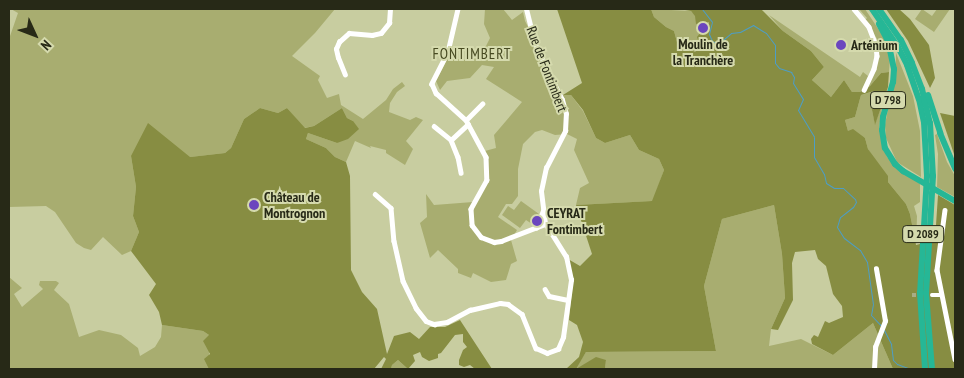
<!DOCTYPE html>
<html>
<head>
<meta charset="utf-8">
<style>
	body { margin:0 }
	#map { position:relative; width:964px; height:378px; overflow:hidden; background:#c8cda0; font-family:"PT Sans Narrow",sans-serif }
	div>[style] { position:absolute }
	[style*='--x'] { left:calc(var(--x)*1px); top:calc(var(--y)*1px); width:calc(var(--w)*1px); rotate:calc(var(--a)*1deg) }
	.green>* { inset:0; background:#a8ad70 }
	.forest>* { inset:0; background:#878d42 }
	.stream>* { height:1px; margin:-0.5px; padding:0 0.5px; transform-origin:0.5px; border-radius:0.5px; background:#4d9ec6 }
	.minor-tunnel>* { height:4.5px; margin-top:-2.25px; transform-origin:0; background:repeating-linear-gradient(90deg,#a8ac85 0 4.5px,transparent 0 6.5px) }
	.minor>* { height:4.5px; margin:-2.25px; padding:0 2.25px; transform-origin:2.25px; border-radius:2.25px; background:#fff }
	.highway>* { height:6px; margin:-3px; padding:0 3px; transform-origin:3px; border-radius:3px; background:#26b796 }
	.dots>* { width:14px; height:14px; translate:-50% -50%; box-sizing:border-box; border:2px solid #d5daad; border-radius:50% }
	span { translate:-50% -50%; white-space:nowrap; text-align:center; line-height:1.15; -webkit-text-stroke:4px #d5daad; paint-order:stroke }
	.shield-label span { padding:1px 4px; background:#d5daad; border:1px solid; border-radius:4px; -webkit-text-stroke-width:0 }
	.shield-label { font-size:12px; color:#272917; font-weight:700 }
	.poi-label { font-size:14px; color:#272917; font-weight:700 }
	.left { translate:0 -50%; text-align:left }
	.street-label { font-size:14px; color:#272917 }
	.neighbourhood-label { font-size:15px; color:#474a21; letter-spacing:1px }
	.frame { position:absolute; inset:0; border:10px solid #272917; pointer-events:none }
	.north { position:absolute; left:10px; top:10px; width:50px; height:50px; -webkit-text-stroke:4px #d5daad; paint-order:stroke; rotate:133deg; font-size:14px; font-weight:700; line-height:20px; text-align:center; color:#272917 }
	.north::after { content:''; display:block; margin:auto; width:18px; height:22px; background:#272917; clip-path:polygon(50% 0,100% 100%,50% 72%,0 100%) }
</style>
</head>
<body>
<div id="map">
	<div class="green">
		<i style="clip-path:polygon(11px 9px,335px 9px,315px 33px,292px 56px,320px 76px,318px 80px,327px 98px,339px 94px,341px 105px,363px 119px,386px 100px,393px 89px,402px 82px,405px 86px,397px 92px,390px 103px,389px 112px,410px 120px,416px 117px,423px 120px,406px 141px,413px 149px,405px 165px,386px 153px,386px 150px,370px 146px,371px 148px,355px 141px,346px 162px,335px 157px,326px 148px,306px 139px,308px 133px,337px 143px,353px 121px,347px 118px,342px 108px,314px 126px,304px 128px,287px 108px,278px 113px,260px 108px,244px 119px,231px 148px,225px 153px,190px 157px,131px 156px,136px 187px,133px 216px,139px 232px,131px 251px,122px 255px,103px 237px,91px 250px,84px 248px,76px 243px,55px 212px,46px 206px,9px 207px,9px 39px,18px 13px)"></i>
		<i style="clip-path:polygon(485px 9px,503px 9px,512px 20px,523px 12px,525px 21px,563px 95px,571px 95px,583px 111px,596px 138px,605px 143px,630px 135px,639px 150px,659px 159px,664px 170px,653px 201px,576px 205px,580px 188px,589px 183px,574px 150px,577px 139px,567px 134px,555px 135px,542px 130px,535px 132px,523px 144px,518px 169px,518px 196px,512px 204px,506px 204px,498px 217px,517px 230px,511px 240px,517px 261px,511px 264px,506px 280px,491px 282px,473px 273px,471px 278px,458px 273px,458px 269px,438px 250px,430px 258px,420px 223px,427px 217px,426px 194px,434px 205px,473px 202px,489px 174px,485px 151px,496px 148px,494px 135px,522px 102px,486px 79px,494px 67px,482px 65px,470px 78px,447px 81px,440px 90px,436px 81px,448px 58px,466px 60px,486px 46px,490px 38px,484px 24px)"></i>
		<i style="clip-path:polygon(651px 9px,691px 11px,703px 22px,709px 21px,708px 31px,695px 52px,677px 42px,674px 31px,666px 27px,654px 17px)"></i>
		<i style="clip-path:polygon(859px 9px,865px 9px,885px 39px,890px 58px,889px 72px,881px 73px,870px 86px,860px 92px,852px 92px,844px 80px,831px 97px,812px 80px,824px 67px,811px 51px,783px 31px,769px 15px,860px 77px,863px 72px,868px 76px,879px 53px,877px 39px,865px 20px,867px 18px)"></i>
		<i style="clip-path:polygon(922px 9px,932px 16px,937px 9px,950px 9px,934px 32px,915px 19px)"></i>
		<i style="clip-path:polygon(896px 53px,913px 96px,920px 131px,921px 177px,897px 162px,886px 138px,885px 125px,896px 66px)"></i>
		<i style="clip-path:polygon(875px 91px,872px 110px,875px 124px,883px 101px,879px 128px,887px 157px,920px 184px,920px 202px,914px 206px,917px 216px,916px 245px,910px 214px,906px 204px,888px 182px,868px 149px,865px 138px,848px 131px,845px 120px,855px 117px,861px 95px)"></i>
		<i style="clip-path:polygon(937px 134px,947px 162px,955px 176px,955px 197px,937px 187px,938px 154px,935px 135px)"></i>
		<i style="clip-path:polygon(521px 201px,539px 214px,532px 224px,526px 220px,520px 228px,502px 215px,508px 206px,514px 210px)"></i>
		<i style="clip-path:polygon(774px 205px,782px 254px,785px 298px,771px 329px,769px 346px,801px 339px,833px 355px,873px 323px,893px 369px,605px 369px,606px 360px,575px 369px,586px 352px,716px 351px,704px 286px,722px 219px)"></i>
		<i style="clip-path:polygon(9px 277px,22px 288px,14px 294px,22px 307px,43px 289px,39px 285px,40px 281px,56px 281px,59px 283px,54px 290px,69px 304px,79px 337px,99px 330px,121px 335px,138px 348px,140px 356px,155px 347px,161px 337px,162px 325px,203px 331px,209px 335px,209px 369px,9px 369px)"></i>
		<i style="clip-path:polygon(398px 360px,408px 369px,391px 369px,392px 365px)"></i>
	</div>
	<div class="forest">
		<i style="clip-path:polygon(557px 9px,651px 9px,654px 17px,666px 27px,674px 31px,677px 42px,695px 52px,700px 46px,697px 37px,700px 33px,708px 31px,709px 22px,696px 24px,695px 16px,691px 11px,679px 9px,761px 9px,783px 31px,811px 51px,824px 67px,812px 80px,831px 97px,844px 80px,852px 92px,860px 92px,870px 86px,881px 73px,889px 72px,888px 87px,875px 125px,872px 110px,874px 91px,861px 95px,855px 117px,845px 120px,848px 131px,853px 129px,865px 138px,868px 149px,888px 176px,888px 182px,906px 204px,910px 214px,916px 245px,935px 240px,938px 195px,955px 205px,955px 369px,893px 369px,873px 323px,833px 355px,812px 344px,811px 339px,814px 335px,818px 337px,825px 321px,829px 323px,843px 317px,842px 306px,833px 294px,826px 266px,818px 259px,815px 250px,795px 252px,792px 263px,793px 300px,778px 330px,771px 329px,785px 298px,782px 254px,774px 205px,722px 219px,704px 286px,716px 351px,586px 352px,576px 369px,566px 369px,579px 357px,583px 342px,577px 325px,569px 320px,573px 280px,568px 259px,580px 266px,592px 254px,576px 205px,652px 201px,664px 170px,659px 159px,639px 150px,630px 135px,605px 143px,596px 138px,583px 110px,571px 95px,563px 95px,582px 83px)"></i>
		<i style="clip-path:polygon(886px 9px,899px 9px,910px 19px,929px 45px,935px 78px,930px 88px,908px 41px)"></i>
		<i style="clip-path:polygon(260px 108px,278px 113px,287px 108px,305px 128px,314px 126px,342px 108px,347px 118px,353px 121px,359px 129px,348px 139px,337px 143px,308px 133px,306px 139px,326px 148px,335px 157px,346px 162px,350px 176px,351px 270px,362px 292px,377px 309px,387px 354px,394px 336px,410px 332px,419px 339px,430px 327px,445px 327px,460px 320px,492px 369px,475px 369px,470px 365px,464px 367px,459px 365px,459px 360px,463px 350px,467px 347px,463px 342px,463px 334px,455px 335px,441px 353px,438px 354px,438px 358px,429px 361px,422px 357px,420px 352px,413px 355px,415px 361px,408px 369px,398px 360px,392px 365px,391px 369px,381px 369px,386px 359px,384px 357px,374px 369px,209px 369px,204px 359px,210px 354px,203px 341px,209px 335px,203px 331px,162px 325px,159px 312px,149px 295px,156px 284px,131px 251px,139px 232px,133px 216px,136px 187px,131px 156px,148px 123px,190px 157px,225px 153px,231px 148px,244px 119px)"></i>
		<i style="clip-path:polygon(940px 113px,955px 116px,955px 157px)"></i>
		<i style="clip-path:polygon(596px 357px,606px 360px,605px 369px,576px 369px)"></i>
	</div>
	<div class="stream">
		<i style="--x:702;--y:9;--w:16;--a:52"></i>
		<i style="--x:712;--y:22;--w:12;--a:104"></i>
		<i style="--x:709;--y:34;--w:8;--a:67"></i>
		<i style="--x:712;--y:41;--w:7;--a:27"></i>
		<i style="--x:718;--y:44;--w:17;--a:-40"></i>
		<i style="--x:731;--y:33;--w:9;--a:-6"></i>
		<i style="--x:740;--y:32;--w:15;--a:-28"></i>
		<i style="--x:753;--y:25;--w:15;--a:32"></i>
		<i style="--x:766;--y:33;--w:15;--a:53"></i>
		<i style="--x:775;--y:45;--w:18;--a:90"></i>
		<i style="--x:775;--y:63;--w:6;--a:51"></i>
		<i style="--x:779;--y:68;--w:13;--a:18"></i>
		<i style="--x:791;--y:72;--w:6;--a:59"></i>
		<i style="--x:794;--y:77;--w:6;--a:99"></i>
		<i style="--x:793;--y:83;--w:19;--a:58"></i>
		<i style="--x:803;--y:99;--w:12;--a:114"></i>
		<i style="--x:798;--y:110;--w:31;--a:59"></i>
		<i style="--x:814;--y:137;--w:20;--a:90"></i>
		<i style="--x:814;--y:157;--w:20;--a:60"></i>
		<i style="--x:824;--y:174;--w:9;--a:77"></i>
		<i style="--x:826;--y:183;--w:9;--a:32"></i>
		<i style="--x:834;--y:188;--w:9;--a:0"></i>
		<i style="--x:843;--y:188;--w:16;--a:43"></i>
		<i style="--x:855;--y:199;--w:3;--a:72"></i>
		<i style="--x:856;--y:202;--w:6;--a:121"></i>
		<i style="--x:853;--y:207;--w:16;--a:142"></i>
		<i style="--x:840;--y:217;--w:10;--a:107"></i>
		<i style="--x:837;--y:227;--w:13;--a:58"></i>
		<i style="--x:844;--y:238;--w:20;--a:37"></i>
		<i style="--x:860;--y:250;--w:14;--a:60"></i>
		<i style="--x:867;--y:262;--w:42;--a:81.9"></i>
		<i style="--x:873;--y:304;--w:11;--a:100"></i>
		<i style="--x:871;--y:315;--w:16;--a:47"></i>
		<i style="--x:884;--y:330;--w:16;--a:63"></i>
		<i style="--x:891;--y:344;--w:16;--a:83"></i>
		<i style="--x:893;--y:360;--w:6;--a:45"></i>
		<i style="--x:897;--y:364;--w:12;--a:20"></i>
	</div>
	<div class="minor-tunnel">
		<i style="--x:912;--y:295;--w:20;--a:0"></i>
	</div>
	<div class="minor">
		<i style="--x:458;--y:9;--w:44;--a:103.1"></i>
		<i style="--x:448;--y:52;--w:36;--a:117"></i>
		<i style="--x:432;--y:84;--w:10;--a:66"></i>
		<i style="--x:436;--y:93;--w:40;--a:42"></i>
		<i style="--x:466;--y:120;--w:42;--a:61.6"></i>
		<i style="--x:486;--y:157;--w:23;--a:88"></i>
		<i style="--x:487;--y:180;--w:33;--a:119"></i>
		<i style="--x:471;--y:209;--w:16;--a:86"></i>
		<i style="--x:472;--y:225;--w:15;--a:53"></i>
		<i style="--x:481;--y:237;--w:14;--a:21"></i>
		<i style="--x:494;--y:242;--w:7;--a:-8"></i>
		<i style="--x:501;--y:241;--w:47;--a:-21.1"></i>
		<i style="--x:854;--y:9;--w:23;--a:50"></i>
		<i style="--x:869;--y:27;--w:19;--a:69"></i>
		<i style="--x:876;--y:45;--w:11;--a:85"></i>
		<i style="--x:877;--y:56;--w:13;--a:103"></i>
		<i style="--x:874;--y:69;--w:23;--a:115"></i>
		<i style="--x:345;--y:75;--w:18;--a:-112"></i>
		<i style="--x:338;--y:58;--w:9;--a:-103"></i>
		<i style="--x:336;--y:49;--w:8;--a:-67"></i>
		<i style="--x:339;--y:42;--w:13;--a:-42"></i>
		<i style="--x:349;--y:33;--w:23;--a:5"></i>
		<i style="--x:372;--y:35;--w:9;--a:-13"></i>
		<i style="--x:381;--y:33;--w:13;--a:-51"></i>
		<i style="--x:389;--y:23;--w:14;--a:-86"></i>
		<i style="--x:466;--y:120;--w:23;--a:-45"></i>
		<i style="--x:434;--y:126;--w:22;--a:39"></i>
		<i style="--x:451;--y:140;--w:23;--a:-43"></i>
		<i style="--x:451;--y:140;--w:18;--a:68"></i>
		<i style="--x:458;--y:157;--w:16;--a:79"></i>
		<i style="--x:375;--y:194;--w:21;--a:41"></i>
		<i style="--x:391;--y:208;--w:33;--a:85"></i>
		<i style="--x:394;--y:241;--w:41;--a:77.3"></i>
		<i style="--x:403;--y:281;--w:30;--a:64"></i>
		<i style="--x:416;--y:308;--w:16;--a:52"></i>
		<i style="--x:426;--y:321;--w:9;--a:21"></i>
		<i style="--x:434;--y:324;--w:13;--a:-9"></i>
		<i style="--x:447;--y:322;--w:26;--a:-28"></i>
		<i style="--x:470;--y:310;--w:31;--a:-13"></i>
		<i style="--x:500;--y:303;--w:8;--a:7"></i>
		<i style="--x:508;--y:304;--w:17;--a:36"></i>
		<i style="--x:522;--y:314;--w:37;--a:68"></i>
		<i style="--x:536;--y:348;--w:12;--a:24"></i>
		<i style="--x:547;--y:353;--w:12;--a:-20"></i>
		<i style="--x:558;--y:349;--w:13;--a:-67"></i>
		<i style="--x:563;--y:337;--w:58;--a:-82"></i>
		<i style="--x:571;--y:280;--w:24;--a:-102"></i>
		<i style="--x:566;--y:257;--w:39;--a:-122"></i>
		<i style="--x:545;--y:224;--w:33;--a:-97"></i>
		<i style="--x:541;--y:191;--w:24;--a:-78"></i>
		<i style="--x:546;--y:168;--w:42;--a:-62.8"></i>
		<i style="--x:565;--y:131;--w:17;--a:-87"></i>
		<i style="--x:566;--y:114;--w:15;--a:-106"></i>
		<i style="--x:562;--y:100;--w:61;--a:-116.1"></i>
		<i style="--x:535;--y:45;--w:37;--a:-104"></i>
		<i style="--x:945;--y:210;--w:61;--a:97.6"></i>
		<i style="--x:937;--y:270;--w:91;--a:78.6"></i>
		<i style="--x:536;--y:228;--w:18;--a:-68"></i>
		<i style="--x:545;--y:289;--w:8;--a:60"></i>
		<i style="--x:549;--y:296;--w:19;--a:12"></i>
		<i style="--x:932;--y:295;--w:10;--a:0"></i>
		<i style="--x:874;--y:369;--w:22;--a:-87"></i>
		<i style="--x:875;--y:347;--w:28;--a:-69"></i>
		<i style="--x:885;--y:321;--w:53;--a:-99.8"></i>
	</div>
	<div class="highway">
		<i style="--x:872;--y:9;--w:46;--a:55.6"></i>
		<i style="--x:898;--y:47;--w:20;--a:63"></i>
		<i style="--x:907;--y:65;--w:36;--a:71"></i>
		<i style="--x:919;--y:99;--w:24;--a:78"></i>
		<i style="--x:924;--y:122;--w:54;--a:86.8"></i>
		<i style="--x:927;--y:176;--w:117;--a:93.4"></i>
		<i style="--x:920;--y:293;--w:76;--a:86.2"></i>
		<i style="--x:879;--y:9;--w:38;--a:55"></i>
		<i style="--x:901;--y:40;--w:25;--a:64"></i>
		<i style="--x:912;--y:63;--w:28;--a:69"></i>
		<i style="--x:922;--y:89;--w:35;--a:77"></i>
		<i style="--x:930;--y:123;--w:53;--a:86.8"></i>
		<i style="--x:933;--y:176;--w:117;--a:93.4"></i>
		<i style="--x:926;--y:293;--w:76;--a:85.5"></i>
		<i style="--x:879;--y:24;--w:19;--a:62"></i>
		<i style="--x:888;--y:41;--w:29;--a:78"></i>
		<i style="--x:894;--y:69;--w:13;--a:94"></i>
		<i style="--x:893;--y:82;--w:36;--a:106"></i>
		<i style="--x:883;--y:117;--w:13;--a:94"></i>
		<i style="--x:882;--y:130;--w:18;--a:81"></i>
		<i style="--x:885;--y:148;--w:19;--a:58"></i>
		<i style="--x:895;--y:164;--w:11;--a:41"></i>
		<i style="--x:903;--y:171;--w:60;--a:30"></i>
		<i style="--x:928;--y:95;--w:40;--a:72"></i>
		<i style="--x:940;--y:133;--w:39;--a:67"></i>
	</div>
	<div class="dots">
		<i style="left:703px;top:28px;background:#6b46be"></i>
		<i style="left:841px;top:45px;background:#6b46be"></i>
		<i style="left:254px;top:205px;background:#6b46be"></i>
		<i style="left:537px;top:221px;background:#6b46be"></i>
	</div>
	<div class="shield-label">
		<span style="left:888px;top:100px">D 798</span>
		<span style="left:923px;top:234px">D 2089</span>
	</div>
	<div class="poi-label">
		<span style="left:703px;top:52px">Moulin de<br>la Tranchère</span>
		<span class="left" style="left:851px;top:45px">Arténium</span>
		<span class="left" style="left:264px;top:205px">Château de<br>Montrognon</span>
		<span class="left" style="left:547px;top:221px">CEYRAT<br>Fontimbert</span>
	</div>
	<div class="street-label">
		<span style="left:547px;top:69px;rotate:69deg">Rue de Fontimbert</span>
	</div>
	<div class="neighbourhood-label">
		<span style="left:472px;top:54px">FONTIMBERT</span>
	</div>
	<div class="frame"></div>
	<div class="north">N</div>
</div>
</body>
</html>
